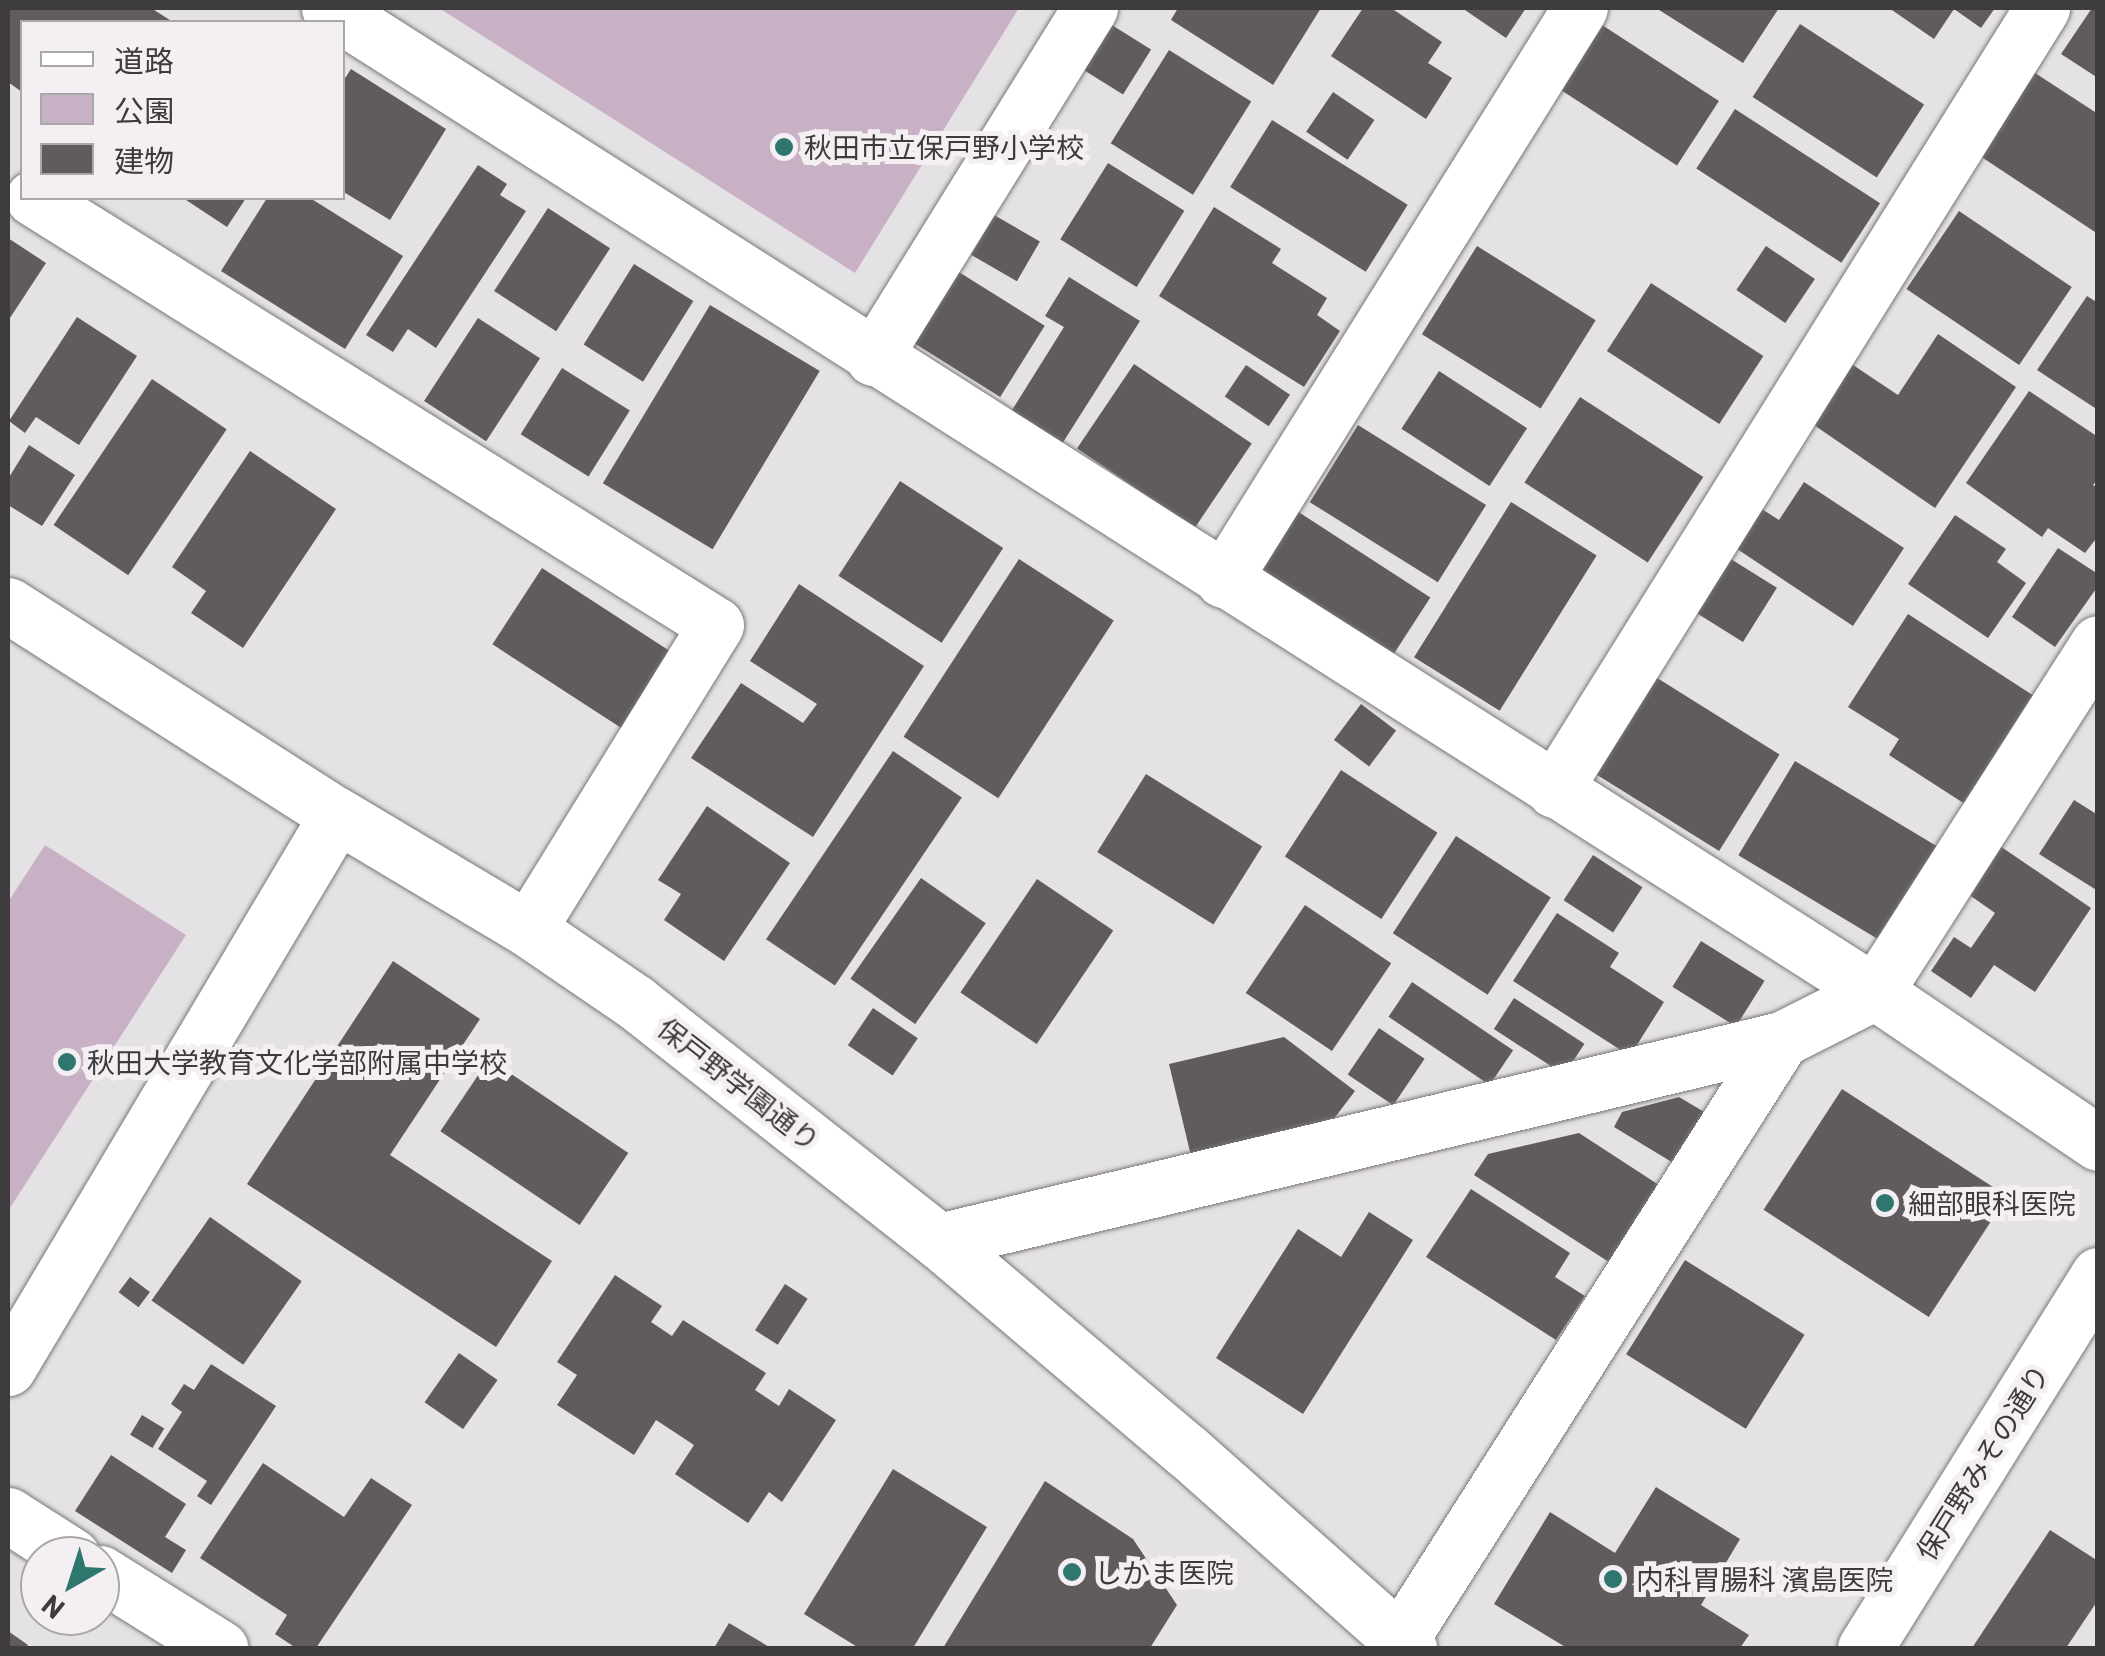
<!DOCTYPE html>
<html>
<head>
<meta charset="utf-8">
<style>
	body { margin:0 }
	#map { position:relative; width:2105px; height:1656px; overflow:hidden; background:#e5e2e5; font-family:Barlow,"Noto Sans JP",sans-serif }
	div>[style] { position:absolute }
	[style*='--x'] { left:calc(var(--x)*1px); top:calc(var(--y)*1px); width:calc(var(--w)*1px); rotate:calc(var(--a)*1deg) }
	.green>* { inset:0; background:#c9b1c5 }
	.building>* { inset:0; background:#5f5b5e; transform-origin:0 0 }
	.roads { filter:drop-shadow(0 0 2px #797679) drop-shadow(0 0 2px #797679) }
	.minor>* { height:55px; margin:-27.5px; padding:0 27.5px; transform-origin:27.5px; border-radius:27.5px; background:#fff }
	.tertiary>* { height:55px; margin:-27.5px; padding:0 27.5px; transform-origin:27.5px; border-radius:27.5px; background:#fff }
	.dots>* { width:28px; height:28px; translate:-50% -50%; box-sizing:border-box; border:5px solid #f3eff2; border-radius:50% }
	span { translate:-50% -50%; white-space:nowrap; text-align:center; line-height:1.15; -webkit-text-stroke:10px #f3eff2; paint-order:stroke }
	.poi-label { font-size:28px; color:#3d3b3d }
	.left { translate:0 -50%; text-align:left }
	.street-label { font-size:28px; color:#3d3b3d }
	.frame { position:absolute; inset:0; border:10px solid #3d3b3d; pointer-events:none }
	.legend { position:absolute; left:20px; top:20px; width:325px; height:180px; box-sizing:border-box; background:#f3eff2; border:2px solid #aaa7aa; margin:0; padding:12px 18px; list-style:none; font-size:30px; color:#3d3b3d }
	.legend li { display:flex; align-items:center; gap:20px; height:50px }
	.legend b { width:50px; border:2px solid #aaa7aa }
	.north { position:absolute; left:20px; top:1536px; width:100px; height:100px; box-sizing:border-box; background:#f3eff2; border:2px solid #aaa7aa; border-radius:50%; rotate:219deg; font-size:28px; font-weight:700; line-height:40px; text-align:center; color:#3d3b3d }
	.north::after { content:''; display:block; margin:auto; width:35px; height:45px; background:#2f766f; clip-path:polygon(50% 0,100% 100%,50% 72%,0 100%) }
</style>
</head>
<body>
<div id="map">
	<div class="green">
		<i style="clip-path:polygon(439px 8px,1019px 8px,855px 273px)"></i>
		<i style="clip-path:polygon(45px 845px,186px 935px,8px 1211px,8px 902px)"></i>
	</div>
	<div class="building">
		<i style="clip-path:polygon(8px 8px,151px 8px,173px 22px,22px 22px,22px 92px,8px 82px)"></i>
		<i style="clip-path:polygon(1178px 8px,1321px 8px,1273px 85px,1171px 20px)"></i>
		<i style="clip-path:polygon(1363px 8px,1391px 8px,1442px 42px,1428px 63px,1452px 78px,1426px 119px,1331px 56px)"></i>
		<i style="clip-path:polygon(1462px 8px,1526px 8px,1506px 38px)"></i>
		<i style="clip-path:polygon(1656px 8px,1779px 8px,1743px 63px)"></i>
		<i style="clip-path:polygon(1889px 8px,1995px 8px,1981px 28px,1954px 9px,1934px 39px)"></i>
		<i style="clip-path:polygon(2092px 8px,2098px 8px,2098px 78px,2061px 54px)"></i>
		<i style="left:1107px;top:22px;width:52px;height:53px;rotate:32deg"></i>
		<i style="left:1599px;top:23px;width:143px;height:77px;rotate:33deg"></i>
		<i style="left:1800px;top:24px;width:148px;height:87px;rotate:33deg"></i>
		<i style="left:1169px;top:50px;width:97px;height:110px;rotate:32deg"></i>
		<i style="clip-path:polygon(351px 69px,446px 129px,390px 220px,342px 191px,342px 83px)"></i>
		<i style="clip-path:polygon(2032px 71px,2098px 114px,2098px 234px,1977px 154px)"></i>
		<i style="left:1333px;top:92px;width:50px;height:48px;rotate:34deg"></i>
		<i style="left:1735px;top:109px;width:173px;height:71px;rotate:33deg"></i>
		<i style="left:1272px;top:120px;width:160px;height:79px;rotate:32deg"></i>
		<i style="left:1108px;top:163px;width:90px;height:90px;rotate:32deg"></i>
		<i style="clip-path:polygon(478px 165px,507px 184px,500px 195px,526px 211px,436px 348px,408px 329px,393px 352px,366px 335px)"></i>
		<i style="clip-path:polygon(183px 198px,246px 198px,227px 227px)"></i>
		<i style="clip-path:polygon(267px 198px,310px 198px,403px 256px,345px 349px,221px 271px)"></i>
		<i style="clip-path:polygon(1214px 207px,1281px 249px,1272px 263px,1327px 298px,1317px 315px,1340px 331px,1304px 387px,1159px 296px)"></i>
		<i style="left:548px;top:208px;width:74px;height:99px;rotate:33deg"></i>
		<i style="left:1959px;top:211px;width:136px;height:94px;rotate:34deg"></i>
		<i style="left:994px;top:215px;width:53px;height:46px;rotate:30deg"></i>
		<i style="clip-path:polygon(8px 238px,46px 263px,8px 321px)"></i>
		<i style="left:1477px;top:246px;width:140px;height:104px;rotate:32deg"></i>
		<i style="left:1766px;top:246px;width:59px;height:53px;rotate:34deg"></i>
		<i style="left:634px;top:264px;width:70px;height:95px;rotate:32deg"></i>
		<i style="left:954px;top:269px;width:107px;height:84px;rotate:32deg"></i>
		<i style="clip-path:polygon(1069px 277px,1140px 321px,1060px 447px,1009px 415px,1064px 327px,1045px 316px)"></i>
		<i style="left:1651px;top:283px;width:134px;height:81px;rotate:33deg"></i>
		<i style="clip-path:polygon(2087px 296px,2098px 303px,2098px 410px,2037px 370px)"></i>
		<i style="left:710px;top:305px;width:128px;height:208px;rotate:31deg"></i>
		<i style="clip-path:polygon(77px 317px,137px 356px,79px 445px,36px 417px,25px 433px,9px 421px)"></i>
		<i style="left:478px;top:318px;width:74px;height:99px;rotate:33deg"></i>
		<i style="clip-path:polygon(1938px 334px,2016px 387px,1935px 508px,1811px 423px,1850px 363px,1898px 395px)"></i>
		<i style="left:1134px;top:364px;width:142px;height:102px;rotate:34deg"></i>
		<i style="left:1246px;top:365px;width:53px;height:38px;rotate:34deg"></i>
		<i style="left:562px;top:368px;width:80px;height:78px;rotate:32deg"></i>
		<i style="left:1439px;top:371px;width:105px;height:69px;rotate:33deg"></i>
		<i style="left:152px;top:379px;width:90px;height:176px;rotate:34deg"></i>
		<i style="clip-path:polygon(2029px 391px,2098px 437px,2098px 479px,2093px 485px,2098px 488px,2098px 536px,2085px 553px,2048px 528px,2042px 537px,1966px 483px)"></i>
		<i style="left:1580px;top:397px;width:147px;height:102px;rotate:33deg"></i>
		<i style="left:1358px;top:425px;width:151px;height:91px;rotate:32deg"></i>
		<i style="clip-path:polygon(29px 445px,75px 475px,42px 526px,8px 505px,8px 479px)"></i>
		<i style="clip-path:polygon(250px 451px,336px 509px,243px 648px,191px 613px,206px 591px,172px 567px)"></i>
		<i style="left:900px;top:481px;width:123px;height:113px;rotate:33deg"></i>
		<i style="clip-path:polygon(1804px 482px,1904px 548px,1853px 626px,1728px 543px,1754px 504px,1779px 520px)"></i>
		<i style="left:1511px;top:502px;width:101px;height:183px;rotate:32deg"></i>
		<i style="left:1297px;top:511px;width:159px;height:75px;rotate:33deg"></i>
		<i style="clip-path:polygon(1955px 515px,2006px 549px,1997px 562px,2026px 583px,1988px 638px,1908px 584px)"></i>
		<i style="clip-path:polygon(2058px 548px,2098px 574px,2098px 586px,2055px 647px,2012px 617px)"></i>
		<i style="left:1726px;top:556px;width:60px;height:64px;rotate:32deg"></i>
		<i style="left:1019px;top:559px;width:113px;height:212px;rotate:33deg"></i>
		<i style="left:542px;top:568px;width:161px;height:91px;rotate:33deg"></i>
		<i style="clip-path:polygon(799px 584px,924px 666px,813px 837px,691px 758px,741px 683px,803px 723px,817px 704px,750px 661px)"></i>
		<i style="clip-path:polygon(1908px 614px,2037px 698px,1968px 806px,1889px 755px,1899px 739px,1848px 707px)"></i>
		<i style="left:1654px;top:676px;width:148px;height:114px;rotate:32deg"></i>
		<i style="left:1361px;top:704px;width:44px;height:45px;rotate:37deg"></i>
		<i style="left:893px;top:751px;width:83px;height:227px;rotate:34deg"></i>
		<i style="left:1795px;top:761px;width:166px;height:110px;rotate:31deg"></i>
		<i style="left:1341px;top:770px;width:115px;height:103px;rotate:33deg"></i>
		<i style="left:1146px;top:774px;width:137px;height:92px;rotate:32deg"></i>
		<i style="clip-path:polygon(2074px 800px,2098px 815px,2098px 891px,2039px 854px)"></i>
		<i style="clip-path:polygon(707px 806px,790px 863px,724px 961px,664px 920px,681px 894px,658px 880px)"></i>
		<i style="left:1456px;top:836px;width:113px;height:116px;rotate:33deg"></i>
		<i style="clip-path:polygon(2000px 846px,2091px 908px,2035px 992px,1994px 965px,1971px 998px,1931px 971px,1954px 937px,1971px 948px,1995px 913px,1968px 894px)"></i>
		<i style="left:1593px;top:855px;width:59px;height:54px;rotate:33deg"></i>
		<i style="left:921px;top:878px;width:79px;height:123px;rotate:35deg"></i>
		<i style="left:1037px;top:879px;width:92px;height:137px;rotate:34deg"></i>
		<i style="left:1305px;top:905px;width:104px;height:106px;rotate:34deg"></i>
		<i style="clip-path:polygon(1557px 913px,1619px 953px,1610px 967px,1664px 1002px,1630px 1056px,1513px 981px)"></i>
		<i style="left:1701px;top:941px;width:75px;height:54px;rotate:32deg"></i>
		<i style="clip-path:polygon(393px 961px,480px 1019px,390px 1155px,552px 1261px,496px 1347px,247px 1184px)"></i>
		<i style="left:1412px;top:982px;width:122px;height:42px;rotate:34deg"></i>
		<i style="left:1514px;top:998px;width:84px;height:37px;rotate:33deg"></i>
		<i style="left:873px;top:1008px;width:54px;height:45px;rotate:34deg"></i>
		<i style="left:1379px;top:1028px;width:55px;height:56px;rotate:34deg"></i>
		<i style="clip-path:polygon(1284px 1037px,1355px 1091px,1330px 1124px,1191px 1156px,1169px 1064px)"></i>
		<i style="left:489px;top:1059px;width:168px;height:87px;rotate:34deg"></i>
		<i style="left:1842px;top:1089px;width:197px;height:144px;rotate:33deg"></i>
		<i style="clip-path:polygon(1679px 1097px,1706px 1113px,1675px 1164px,1614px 1127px,1622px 1112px)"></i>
		<i style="clip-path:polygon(1579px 1133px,1662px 1187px,1612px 1264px,1474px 1175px,1488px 1154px)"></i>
		<i style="clip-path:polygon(1471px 1189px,1570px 1253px,1555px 1277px,1585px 1296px,1556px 1340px,1426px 1257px)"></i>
		<i style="clip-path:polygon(1369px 1212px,1413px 1240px,1303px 1414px,1216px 1358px,1298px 1229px,1341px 1257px)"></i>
		<i style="left:210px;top:1217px;width:112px;height:102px;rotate:35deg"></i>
		<i style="left:1685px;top:1260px;width:141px;height:111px;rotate:32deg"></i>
		<i style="clip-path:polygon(615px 1275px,662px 1306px,651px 1322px,672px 1336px,683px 1320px,766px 1373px,755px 1390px,779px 1406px,789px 1389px,836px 1420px,782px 1502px,769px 1492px,748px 1523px,675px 1474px,694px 1445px,656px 1420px,634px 1455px,557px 1405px,577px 1375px,557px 1362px)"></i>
		<i style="left:130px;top:1277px;width:25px;height:19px;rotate:37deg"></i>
		<i style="left:785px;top:1284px;width:27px;height:55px;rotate:33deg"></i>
		<i style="left:459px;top:1353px;width:47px;height:60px;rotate:35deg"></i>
		<i style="clip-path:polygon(211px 1364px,276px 1406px,211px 1505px,197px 1496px,207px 1481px,158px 1449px,182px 1412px,171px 1404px,184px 1384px,194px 1390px)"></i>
		<i style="left:142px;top:1415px;width:26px;height:23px;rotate:31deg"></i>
		<i style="clip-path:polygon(111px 1455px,186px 1504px,165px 1537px,186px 1550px,172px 1573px,75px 1511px)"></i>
		<i style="clip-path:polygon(263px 1463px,344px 1517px,371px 1478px,412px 1505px,316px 1648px,296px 1648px,275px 1634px,287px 1615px,200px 1558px)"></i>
		<i style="clip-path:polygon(893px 1469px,987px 1527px,913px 1648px,859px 1648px,804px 1614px)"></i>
		<i style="clip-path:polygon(1045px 1481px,1133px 1539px,1177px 1605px,1150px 1648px,943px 1648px)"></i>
		<i style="clip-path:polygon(1656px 1487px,1740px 1539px,1701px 1605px,1749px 1635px,1740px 1648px,1567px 1648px,1494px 1604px,1550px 1512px,1615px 1553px)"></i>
		<i style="clip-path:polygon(2050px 1530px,2098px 1561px,2098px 1600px,2066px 1648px,1972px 1648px)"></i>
		<i style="clip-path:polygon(729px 1623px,771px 1648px,714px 1648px)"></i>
		<i style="clip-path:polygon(8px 1631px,28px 1645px,26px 1648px,8px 1648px)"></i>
	</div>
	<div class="roads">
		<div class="minor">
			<i style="--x:329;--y:8;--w:1833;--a:32.48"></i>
			<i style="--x:1875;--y:992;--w:269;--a:34.1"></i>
			<i style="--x:33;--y:198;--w:805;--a:32.01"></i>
			<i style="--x:716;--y:625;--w:357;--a:121.7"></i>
			<i style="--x:873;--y:358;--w:412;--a:-58.2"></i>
			<i style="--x:1223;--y:580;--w:674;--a:-58.03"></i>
			<i style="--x:1554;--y:790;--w:922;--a:-58.03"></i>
			<i style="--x:939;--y:1241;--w:867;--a:-13.48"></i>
			<i style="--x:1782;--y:1039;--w:104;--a:-26.8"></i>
			<i style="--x:1875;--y:992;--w:414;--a:-57.4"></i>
			<i style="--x:8;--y:1368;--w:643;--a:-59.25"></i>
			<i style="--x:8;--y:1515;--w:76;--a:32.6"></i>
			<i style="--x:100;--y:1573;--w:142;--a:32"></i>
			<i style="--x:1395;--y:1648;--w:722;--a:-57.57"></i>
		</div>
		<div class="tertiary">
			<i style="--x:8;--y:605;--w:390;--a:32.6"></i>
			<i style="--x:337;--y:815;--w:222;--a:30.8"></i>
			<i style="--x:528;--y:929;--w:130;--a:34.3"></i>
			<i style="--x:635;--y:1002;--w:387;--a:38.2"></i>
			<i style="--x:939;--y:1241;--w:325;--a:40.3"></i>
			<i style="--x:1187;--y:1451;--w:297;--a:41.6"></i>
			<i style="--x:1865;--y:1648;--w:440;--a:-58"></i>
		</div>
	</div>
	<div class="dots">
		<i style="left:784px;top:147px;background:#2f766f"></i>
		<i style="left:67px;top:1062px;background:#2f766f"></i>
		<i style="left:1885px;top:1203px;background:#2f766f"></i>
		<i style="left:1072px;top:1572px;background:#2f766f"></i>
		<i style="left:1613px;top:1579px;background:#2f766f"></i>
	</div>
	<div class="poi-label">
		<span class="left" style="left:804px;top:147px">秋田市立保戸野小学校</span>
		<span class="left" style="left:87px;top:1062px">秋田大学教育文化学部附属中学校</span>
		<span class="left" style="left:1908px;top:1203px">細部眼科医院</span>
		<span class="left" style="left:1094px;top:1572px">しかま医院</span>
		<span class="left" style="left:1636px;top:1579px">内科胃腸科 濱島医院</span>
	</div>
	<div class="street-label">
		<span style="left:739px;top:1084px;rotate:38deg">保戸野学園通り</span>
		<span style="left:1982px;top:1462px;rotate:-58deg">保戸野みその通り</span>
	</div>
	<div class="frame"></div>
	<ul class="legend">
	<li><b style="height:12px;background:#fff"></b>道路</li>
	<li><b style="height:28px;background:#c9b1c5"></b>公園</li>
	<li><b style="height:28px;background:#5f5b5e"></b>建物</li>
	</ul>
	<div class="north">N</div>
</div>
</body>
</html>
